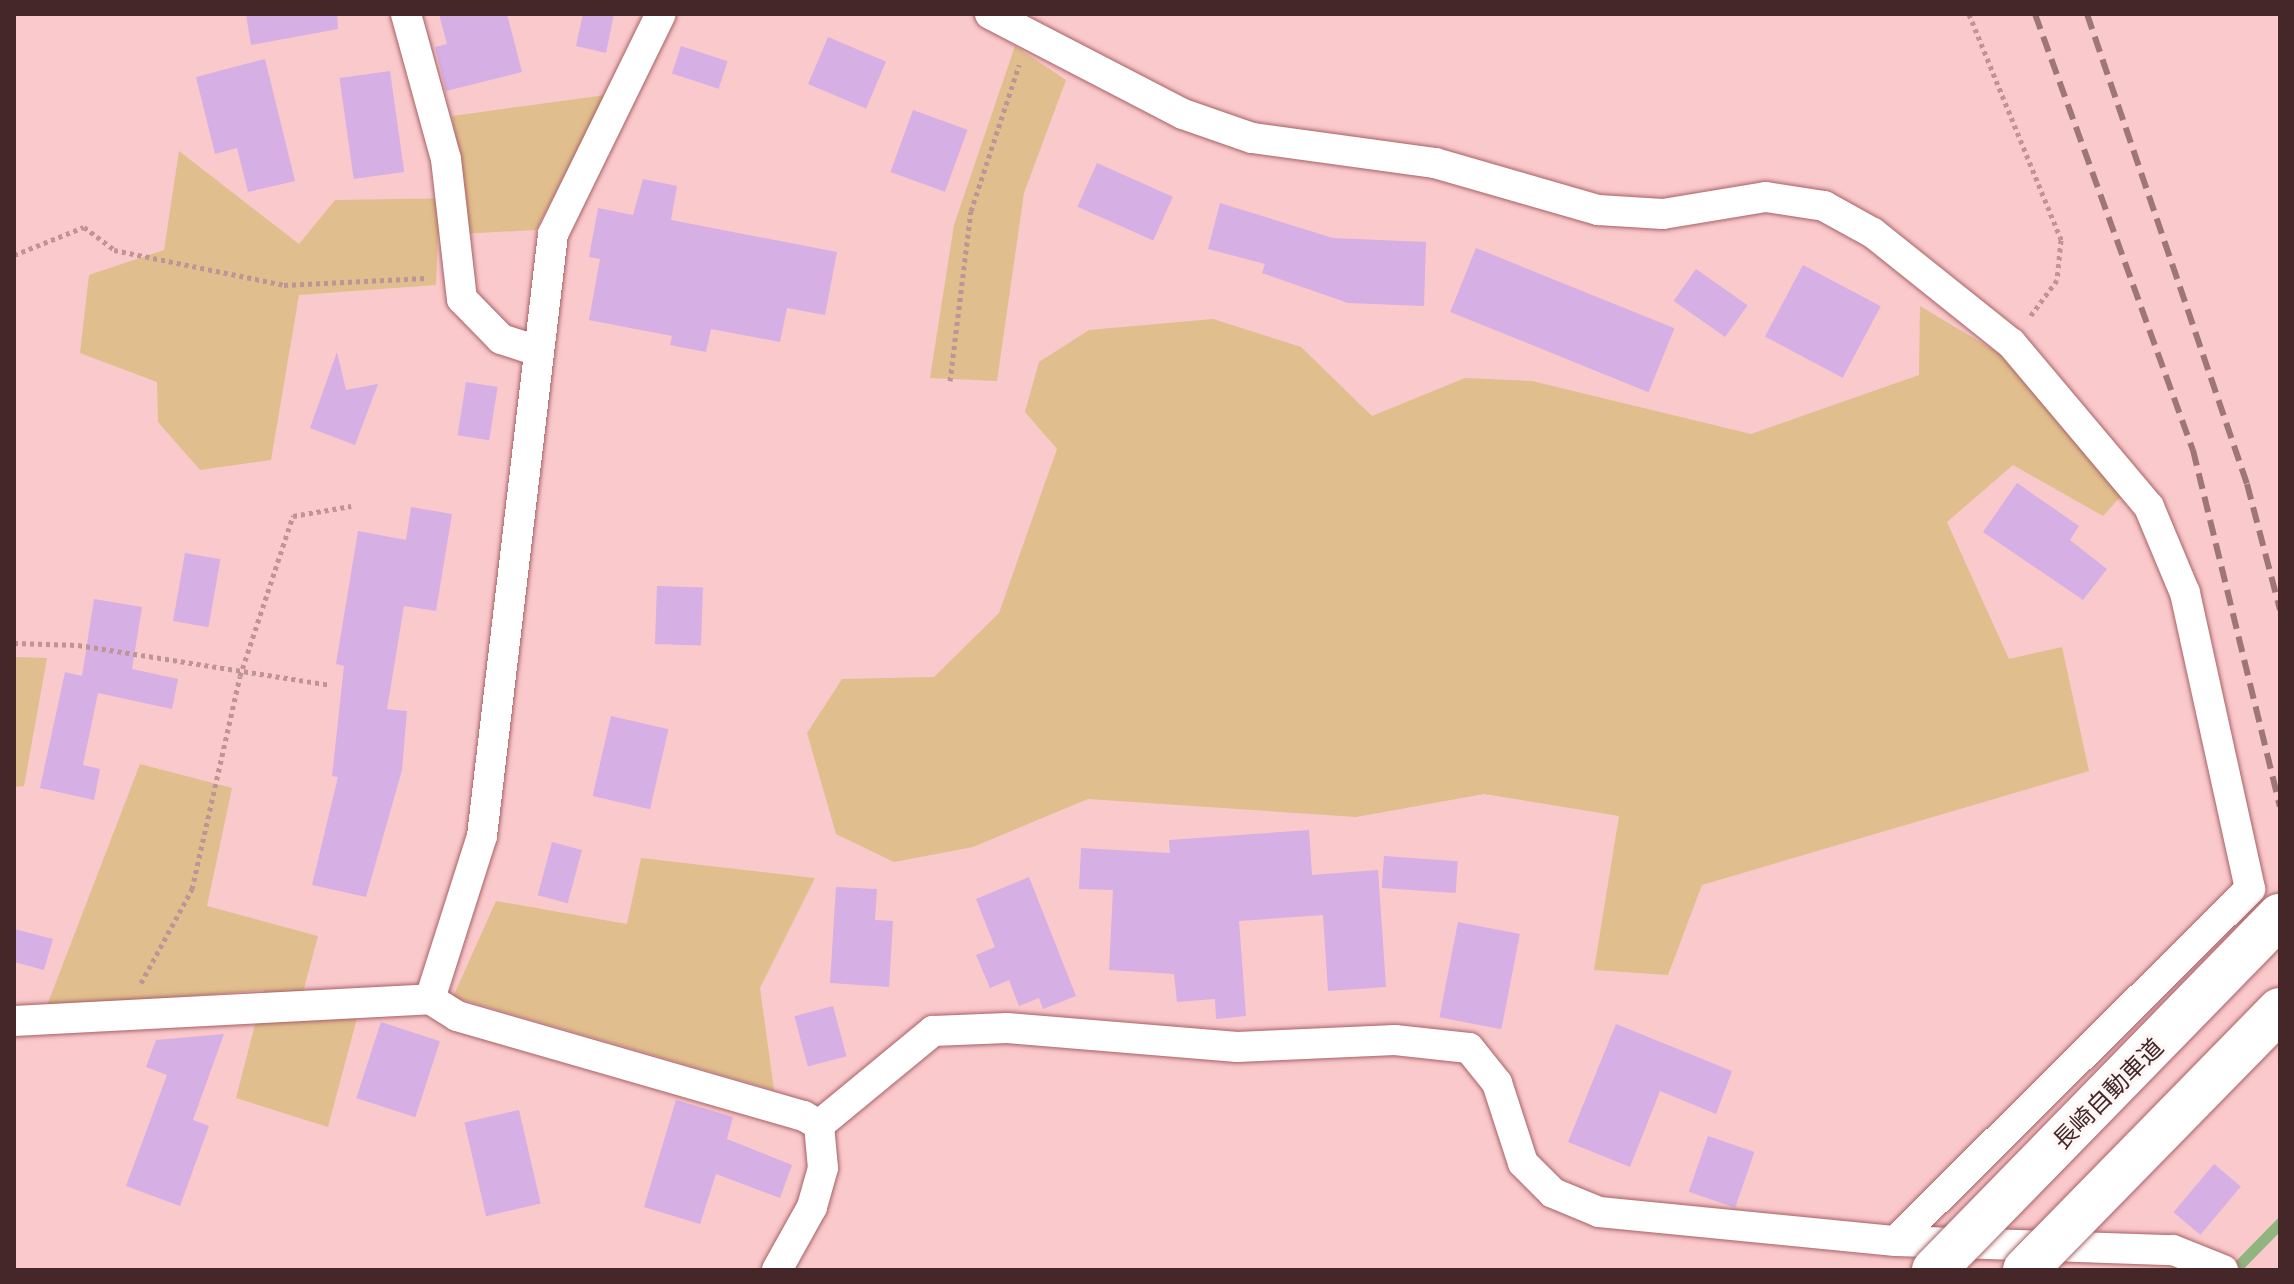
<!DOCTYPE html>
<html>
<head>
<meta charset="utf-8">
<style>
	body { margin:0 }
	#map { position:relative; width:2294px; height:1284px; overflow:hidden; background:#fac9cb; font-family:Ubuntu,"Noto Sans JP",sans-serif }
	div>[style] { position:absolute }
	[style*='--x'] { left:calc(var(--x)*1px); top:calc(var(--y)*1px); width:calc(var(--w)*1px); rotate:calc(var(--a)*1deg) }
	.green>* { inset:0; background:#e1be8d }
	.stream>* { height:11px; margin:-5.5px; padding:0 5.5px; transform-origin:5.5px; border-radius:5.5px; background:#90b581 }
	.building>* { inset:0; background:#d6afe4; transform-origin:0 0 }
	.path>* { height:5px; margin-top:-2.5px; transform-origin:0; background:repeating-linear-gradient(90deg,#bf9496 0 4px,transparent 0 8px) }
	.roads { filter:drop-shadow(0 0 2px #a86165) drop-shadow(0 0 2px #a86165) }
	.street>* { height:30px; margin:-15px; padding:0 15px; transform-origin:15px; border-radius:15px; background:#fff }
	.rail>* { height:6px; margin-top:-3px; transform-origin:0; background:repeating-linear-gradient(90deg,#9e7678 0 16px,transparent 0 24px) }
	.bridges { filter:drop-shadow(0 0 2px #a86165) drop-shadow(0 0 2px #a86165) }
	.highway-bridge>* { height:44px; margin:-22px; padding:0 22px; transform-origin:22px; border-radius:22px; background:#fff }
	span { translate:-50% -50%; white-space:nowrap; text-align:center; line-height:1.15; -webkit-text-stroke:6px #fff6f6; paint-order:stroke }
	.street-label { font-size:24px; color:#452729 }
	.frame { position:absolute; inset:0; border:16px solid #452729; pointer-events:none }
</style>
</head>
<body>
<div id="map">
	<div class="green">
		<i style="clip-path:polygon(1015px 46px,1066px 80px,1024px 193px,997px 381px,930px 378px,954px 225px)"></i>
		<i style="clip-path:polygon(606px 95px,536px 230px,438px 235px,436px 285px,299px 295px,271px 460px,200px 470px,158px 422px,157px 382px,80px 353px,89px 275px,164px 250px,179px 151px,299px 244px,335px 200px,466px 198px,452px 116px)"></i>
		<i style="clip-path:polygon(1920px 306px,2012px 361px,2124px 493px,2103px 516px,2013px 465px,1947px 522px,2009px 659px,2062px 647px,2089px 771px,1702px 885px,1668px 975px,1594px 970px,1619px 816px,1484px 794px,1356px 817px,1088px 799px,973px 847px,894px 862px,836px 834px,807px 733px,842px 679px,934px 677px,999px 613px,1057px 449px,1025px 412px,1039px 362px,1089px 330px,1213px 319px,1301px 347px,1372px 416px,1465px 378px,1532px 381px,1751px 434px,1919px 375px)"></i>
		<i style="clip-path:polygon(14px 657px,47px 658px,24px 786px,14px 787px)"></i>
		<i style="clip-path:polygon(140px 764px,232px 788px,207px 906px,318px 936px,295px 1022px,357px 1018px,328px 1127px,236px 1098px,264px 990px,46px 1008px)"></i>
		<i style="clip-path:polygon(641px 858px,815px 878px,760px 988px,774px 1090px,453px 997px,496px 901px,627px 924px)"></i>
	</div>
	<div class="stream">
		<i style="--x:2234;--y:1270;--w:66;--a:-45.6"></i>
	</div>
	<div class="building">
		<i style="clip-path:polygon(246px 14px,337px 14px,338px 29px,251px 45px)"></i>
		<i style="clip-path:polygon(439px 14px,507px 14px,522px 72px,446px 91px,435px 47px,447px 44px)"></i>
		<i style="clip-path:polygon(583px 14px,614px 14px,606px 53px,576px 46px)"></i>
		<i style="left:828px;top:37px;width:63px;height:51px;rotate:23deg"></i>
		<i style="left:681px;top:46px;width:49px;height:29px;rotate:18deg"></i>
		<i style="clip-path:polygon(265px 59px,295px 181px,248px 192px,237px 148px,215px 154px,196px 77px)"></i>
		<i style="left:390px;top:71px;width:102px;height:51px;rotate:82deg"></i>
		<i style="left:913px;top:110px;width:58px;height:66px;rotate:20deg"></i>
		<i style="left:1097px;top:163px;width:83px;height:48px;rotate:24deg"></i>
		<i style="clip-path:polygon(643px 179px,677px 186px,671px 220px,837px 252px,825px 315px,787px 308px,780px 342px,711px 329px,706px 352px,670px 345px,672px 336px,589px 320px,600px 259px,589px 257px,598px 208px,633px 215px)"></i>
		<i style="clip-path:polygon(1220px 203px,1333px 238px,1426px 242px,1424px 306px,1348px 303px,1262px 273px,1265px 264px,1208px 249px)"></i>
		<i style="left:1476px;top:248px;width:214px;height:69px;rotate:22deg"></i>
		<i style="left:1803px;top:265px;width:88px;height:81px;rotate:28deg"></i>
		<i style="left:1696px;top:269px;width:63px;height:39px;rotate:35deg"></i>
		<i style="clip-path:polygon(337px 352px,346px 390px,378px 384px,355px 445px,310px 428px)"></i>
		<i style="left:466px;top:382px;width:32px;height:54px;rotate:9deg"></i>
		<i style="clip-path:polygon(2017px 483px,2079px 526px,2070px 540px,2107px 569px,2083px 600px,1983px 532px)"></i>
		<i style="clip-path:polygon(411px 507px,452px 514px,436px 611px,404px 606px,387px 709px,407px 711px,402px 770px,366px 897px,312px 885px,338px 777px,332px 776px,344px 666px,336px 664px,358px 531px,406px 540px)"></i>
		<i style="left:185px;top:553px;width:36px;height:69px;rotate:10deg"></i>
		<i style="left:657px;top:586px;width:46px;height:58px;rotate:2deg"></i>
		<i style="clip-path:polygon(94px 599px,142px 607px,132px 669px,178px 679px,172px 709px,98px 693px,83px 765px,100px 769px,94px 800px,40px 788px,65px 672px,82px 676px)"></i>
		<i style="left:611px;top:716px;width:59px;height:82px;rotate:13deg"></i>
		<i style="clip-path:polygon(1309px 830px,1312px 875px,1378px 870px,1386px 987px,1328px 991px,1323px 915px,1239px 921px,1246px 1016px,1216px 1019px,1215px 999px,1177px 1002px,1174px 974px,1109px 970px,1113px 890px,1079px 889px,1081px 848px,1170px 853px,1169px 840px)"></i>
		<i style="left:552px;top:842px;width:31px;height:55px;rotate:15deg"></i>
		<i style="left:1384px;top:856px;width:74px;height:32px;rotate:4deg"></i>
		<i style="clip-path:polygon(1029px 877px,1076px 996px,1043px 1009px,1039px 998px,1019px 1006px,1009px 980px,990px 988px,976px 955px,995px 947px,976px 899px)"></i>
		<i style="clip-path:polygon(836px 887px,877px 889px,875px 920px,893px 921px,889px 987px,830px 983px)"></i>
		<i style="left:1458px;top:922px;width:63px;height:97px;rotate:11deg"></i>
		<i style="clip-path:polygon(14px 929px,53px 939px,44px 970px,14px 962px)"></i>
		<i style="left:833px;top:1006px;width:52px;height:40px;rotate:75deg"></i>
		<i style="left:381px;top:1022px;width:62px;height:80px;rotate:18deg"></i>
		<i style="clip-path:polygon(1616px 1024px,1732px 1071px,1716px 1114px,1660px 1091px,1630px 1167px,1568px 1142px)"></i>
		<i style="clip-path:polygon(224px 1034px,193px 1120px,209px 1126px,180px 1206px,126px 1186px,167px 1075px,146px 1067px,156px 1040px)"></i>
		<i style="clip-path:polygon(676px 1100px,733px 1117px,727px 1139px,792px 1165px,780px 1198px,716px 1174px,700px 1224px,644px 1207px)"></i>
		<i style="left:519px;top:1110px;width:96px;height:56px;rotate:77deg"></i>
		<i style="left:1708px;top:1136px;width:49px;height:59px;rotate:19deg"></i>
		<i style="left:2214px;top:1164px;width:35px;height:63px;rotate:40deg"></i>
	</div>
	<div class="path">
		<i style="--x:1969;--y:14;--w:244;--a:67.8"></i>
		<i style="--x:2061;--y:240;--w:40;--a:95.7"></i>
		<i style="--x:2057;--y:280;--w:47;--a:126.4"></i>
		<i style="--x:14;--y:255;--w:75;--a:-21.8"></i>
		<i style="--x:84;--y:227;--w:38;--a:37"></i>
		<i style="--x:114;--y:250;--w:174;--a:11.6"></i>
		<i style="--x:284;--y:285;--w:142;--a:-2.8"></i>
		<i style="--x:950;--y:381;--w:171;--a:-83"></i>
		<i style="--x:971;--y:211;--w:154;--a:-71.8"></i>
		<i style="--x:14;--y:643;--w:64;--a:1.8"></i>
		<i style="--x:78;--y:645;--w:255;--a:9"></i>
		<i style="--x:141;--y:983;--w:107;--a:-61.5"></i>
		<i style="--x:192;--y:889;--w:218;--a:-77.3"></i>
		<i style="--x:240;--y:676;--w:169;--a:-71.7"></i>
		<i style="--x:293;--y:516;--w:59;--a:-9.8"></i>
	</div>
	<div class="roads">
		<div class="street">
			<i style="--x:406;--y:14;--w:150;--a:74.6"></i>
			<i style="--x:446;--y:159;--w:141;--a:83.5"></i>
			<i style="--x:462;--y:299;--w:56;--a:45.7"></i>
			<i style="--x:501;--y:339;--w:38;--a:18"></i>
			<i style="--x:990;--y:14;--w:217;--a:27.4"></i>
			<i style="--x:1183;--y:114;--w:73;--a:19.2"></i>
			<i style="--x:1252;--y:138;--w:185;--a:7.8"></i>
			<i style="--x:1435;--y:163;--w:170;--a:16.1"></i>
			<i style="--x:1598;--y:210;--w:65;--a:3.5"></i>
			<i style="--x:1663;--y:214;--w:104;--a:-9.4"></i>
			<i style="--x:1766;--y:197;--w:59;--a:8.8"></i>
			<i style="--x:1824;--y:206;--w:56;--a:28.9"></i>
			<i style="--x:1873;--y:233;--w:176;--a:38.6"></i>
			<i style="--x:2011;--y:343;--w:214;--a:49.9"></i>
			<i style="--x:2149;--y:507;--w:93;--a:67.3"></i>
			<i style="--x:2185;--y:593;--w:303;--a:77.6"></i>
			<i style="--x:2250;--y:889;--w:499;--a:135.2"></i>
			<i style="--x:430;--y:999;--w:171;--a:-72.3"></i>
			<i style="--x:482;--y:836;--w:606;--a:-83.27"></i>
			<i style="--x:553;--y:234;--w:245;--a:-63.9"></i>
			<i style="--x:14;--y:1021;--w:417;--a:-3"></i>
			<i style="--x:430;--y:999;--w:32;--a:32"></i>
			<i style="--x:457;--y:1016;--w:361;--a:16.1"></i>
			<i style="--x:804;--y:1116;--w:17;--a:31"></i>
			<i style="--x:819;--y:1125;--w:43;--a:84.7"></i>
			<i style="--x:823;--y:1168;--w:41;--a:105.8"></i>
			<i style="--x:812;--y:1207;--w:72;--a:119.1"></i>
			<i style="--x:819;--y:1125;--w:148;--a:-39.5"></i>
			<i style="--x:933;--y:1031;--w:74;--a:-2.3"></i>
			<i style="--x:1007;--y:1028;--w:231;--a:4.7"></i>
			<i style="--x:1237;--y:1047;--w:158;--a:-2.5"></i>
			<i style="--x:1395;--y:1040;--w:74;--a:6.2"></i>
			<i style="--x:1469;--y:1048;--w:45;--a:51.3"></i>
			<i style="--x:1497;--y:1083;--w:84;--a:72"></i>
			<i style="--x:1523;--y:1163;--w:42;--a:45"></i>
			<i style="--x:1553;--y:1193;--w:50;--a:22.4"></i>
			<i style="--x:1599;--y:1212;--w:298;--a:5.6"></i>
			<i style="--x:1896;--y:1241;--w:277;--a:1.9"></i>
			<i style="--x:2173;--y:1250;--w:54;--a:21.8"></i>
		</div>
	</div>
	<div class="rail">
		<i style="--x:2035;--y:14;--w:464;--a:70.1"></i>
		<i style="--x:2193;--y:450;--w:367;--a:76.3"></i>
		<i style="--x:2087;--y:14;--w:496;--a:71.2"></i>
		<i style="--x:2247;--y:484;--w:130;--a:75.3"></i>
	</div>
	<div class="bridges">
		<div class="highway-bridge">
			<i style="--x:1934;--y:1270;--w:495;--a:-45.7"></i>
			<i style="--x:2025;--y:1270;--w:364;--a:-45.6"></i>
		</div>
	</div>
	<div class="street-label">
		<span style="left:2108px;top:1094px;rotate:-45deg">長崎自動車道</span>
	</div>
	<div class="frame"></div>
</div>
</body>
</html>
